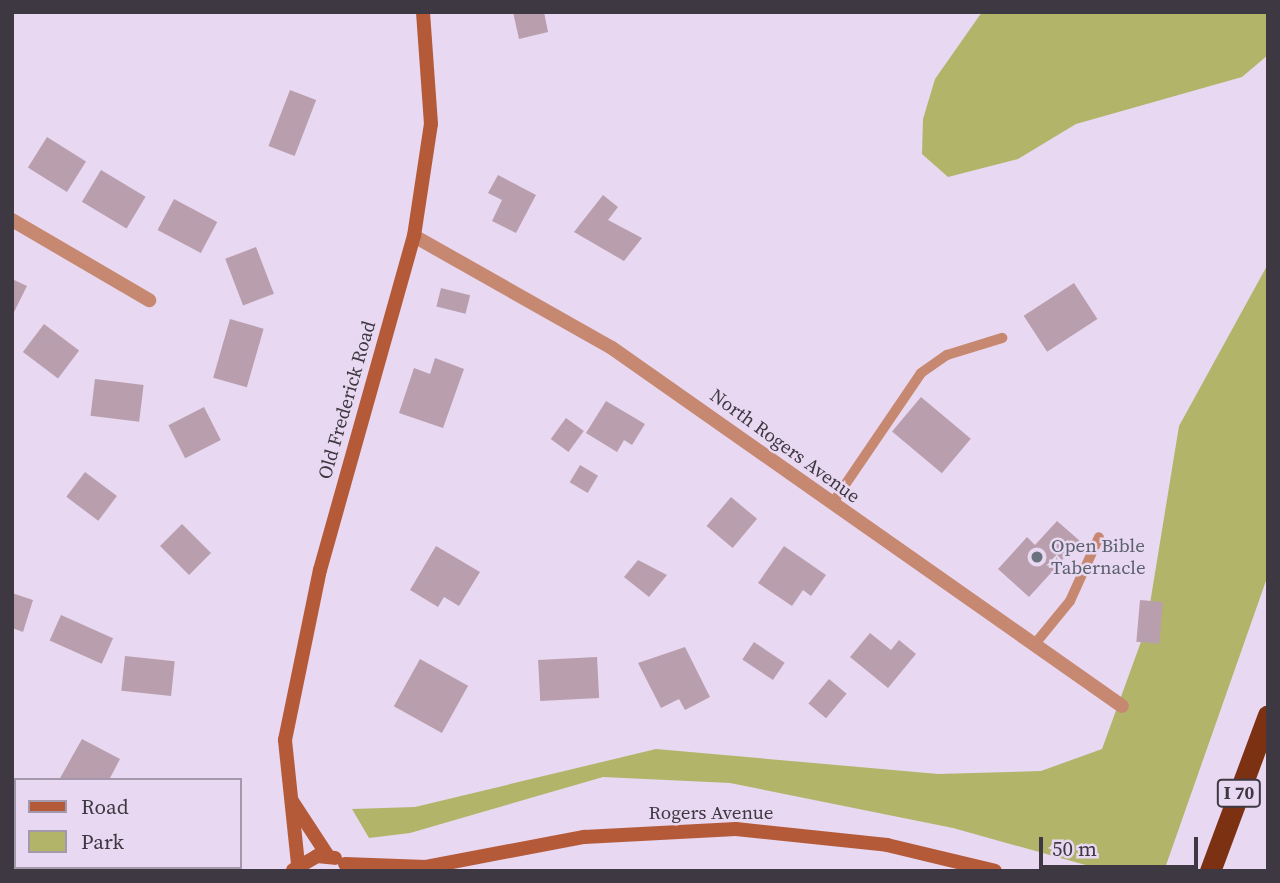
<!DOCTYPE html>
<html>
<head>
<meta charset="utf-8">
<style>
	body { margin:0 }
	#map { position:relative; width:1280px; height:883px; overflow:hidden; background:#e8d8f1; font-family:"Source Serif 4",serif }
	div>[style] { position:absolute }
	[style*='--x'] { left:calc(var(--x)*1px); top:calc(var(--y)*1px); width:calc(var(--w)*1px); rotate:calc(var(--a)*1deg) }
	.green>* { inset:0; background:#b2b569 }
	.building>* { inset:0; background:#b99fad; transform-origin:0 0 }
	.lane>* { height:10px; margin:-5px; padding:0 5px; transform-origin:5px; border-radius:5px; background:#c78871 }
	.street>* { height:14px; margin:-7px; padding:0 7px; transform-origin:7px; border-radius:7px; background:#c78871 }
	.secondary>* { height:14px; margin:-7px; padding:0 7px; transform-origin:7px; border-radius:7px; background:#b55a38 }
	.highway>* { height:21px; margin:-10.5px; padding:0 10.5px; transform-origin:10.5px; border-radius:10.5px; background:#7d3113 }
	.dots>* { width:19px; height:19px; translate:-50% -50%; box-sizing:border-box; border:4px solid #e8d8f1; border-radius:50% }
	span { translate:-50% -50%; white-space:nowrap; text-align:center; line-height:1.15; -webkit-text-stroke:5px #e8d8f1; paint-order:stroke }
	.shield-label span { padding:2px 5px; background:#e8d8f1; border:2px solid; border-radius:5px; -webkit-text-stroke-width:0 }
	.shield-label { font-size:18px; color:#3e3842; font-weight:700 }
	.street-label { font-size:19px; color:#3e3842 }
	.worship-label { font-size:19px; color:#5b616d }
	.left { translate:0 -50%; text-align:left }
	.frame { position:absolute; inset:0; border:14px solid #3e3842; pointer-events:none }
	.legend { position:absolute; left:14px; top:778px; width:228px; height:91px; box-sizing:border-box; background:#e8d8f1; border:2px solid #a498ab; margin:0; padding:9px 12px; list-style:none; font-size:21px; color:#3e3842 }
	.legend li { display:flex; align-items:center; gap:14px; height:35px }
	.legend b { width:35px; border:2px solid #a498ab }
	.scale { position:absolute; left:1039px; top:837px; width:159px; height:32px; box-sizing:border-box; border:4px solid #3e3842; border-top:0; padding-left:9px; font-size:21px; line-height:24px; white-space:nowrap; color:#3e3842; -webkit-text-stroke:5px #e8d8f1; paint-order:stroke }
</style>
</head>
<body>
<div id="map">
	<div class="green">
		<i style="clip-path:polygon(982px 12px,1268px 12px,1268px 55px,1242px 77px,1076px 124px,1018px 159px,948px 177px,922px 154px,923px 119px,935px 79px)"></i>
		<i style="clip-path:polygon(1268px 264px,1268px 575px,1164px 871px,1107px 871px,953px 828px,730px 783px,603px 777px,410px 833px,369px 838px,352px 809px,415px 807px,656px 749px,938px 774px,1041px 771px,1102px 749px,1146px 628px,1179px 426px)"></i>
	</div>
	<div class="building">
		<i style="clip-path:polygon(513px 12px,544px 12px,548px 32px,519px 39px)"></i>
		<i style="left:290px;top:90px;width:28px;height:60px;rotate:21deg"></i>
		<i style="left:47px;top:137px;width:46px;height:36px;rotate:32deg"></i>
		<i style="left:101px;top:170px;width:52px;height:37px;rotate:31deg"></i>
		<i style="clip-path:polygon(498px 175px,536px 195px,516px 233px,492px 221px,502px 200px,488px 193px)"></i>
		<i style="clip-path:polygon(603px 195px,618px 207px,608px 220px,642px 238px,624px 261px,574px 232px)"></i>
		<i style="left:174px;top:199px;width:49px;height:35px;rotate:28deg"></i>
		<i style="left:256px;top:247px;width:50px;height:33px;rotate:69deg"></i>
		<i style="clip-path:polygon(12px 279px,27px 286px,12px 316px)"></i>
		<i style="left:1074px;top:283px;width:43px;height:60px;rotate:57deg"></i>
		<i style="left:441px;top:288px;width:30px;height:19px;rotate:14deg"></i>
		<i style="left:230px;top:319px;width:35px;height:61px;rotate:16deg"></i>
		<i style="left:44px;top:324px;width:44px;height:35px;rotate:37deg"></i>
		<i style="clip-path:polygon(435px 358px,464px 369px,443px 428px,399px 413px,414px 368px,430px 374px)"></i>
		<i style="left:95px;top:379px;width:49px;height:37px;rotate:7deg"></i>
		<i style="left:921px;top:397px;width:65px;height:45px;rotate:40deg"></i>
		<i style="clip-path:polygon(606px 401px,645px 424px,632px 445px,624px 440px,617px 452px,586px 433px)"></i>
		<i style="left:204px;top:407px;width:37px;height:40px;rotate:63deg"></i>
		<i style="left:566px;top:418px;width:22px;height:26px;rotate:36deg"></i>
		<i style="left:580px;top:465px;width:21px;height:20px;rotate:31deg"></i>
		<i style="left:85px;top:472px;width:40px;height:31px;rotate:37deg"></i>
		<i style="left:731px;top:497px;width:34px;height:38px;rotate:40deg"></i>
		<i style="clip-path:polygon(1057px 521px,1080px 541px,1029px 597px,998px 569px,1027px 537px,1035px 545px)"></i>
		<i style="left:182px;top:524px;width:41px;height:31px;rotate:45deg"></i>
		<i style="clip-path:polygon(436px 546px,480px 572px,459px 606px,444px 597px,438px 607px,410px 590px)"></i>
		<i style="clip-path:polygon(784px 546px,826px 575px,811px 596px,803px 590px,792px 606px,758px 583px)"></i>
		<i style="clip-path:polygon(638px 560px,667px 575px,649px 597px,624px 577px)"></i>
		<i style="clip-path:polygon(12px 593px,33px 600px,23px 632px,12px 628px)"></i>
		<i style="left:1140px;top:600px;width:23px;height:42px;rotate:5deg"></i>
		<i style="left:61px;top:615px;width:57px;height:28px;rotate:24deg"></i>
		<i style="clip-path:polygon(870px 633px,891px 650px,899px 640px,916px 654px,888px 688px,850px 657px)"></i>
		<i style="left:754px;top:642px;width:37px;height:21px;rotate:34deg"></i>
		<i style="clip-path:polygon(685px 647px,710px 697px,685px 710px,679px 699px,661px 708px,638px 663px)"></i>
		<i style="left:125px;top:656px;width:50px;height:35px;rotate:6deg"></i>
		<i style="left:597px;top:657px;width:41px;height:59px;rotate:87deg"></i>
		<i style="left:420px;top:659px;width:55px;height:54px;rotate:29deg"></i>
		<i style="left:829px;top:679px;width:23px;height:32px;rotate:40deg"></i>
		<i style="clip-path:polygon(82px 739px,120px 759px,109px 780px,59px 780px)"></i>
		<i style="clip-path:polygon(16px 836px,16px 867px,63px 867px,12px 871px)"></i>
	</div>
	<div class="lane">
		<i style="--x:832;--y:504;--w:158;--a:-55.8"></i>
		<i style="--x:921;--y:373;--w:32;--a:-35"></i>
		<i style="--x:947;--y:355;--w:58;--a:-17.2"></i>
		<i style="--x:1034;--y:645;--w:57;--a:-50.7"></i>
		<i style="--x:1070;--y:601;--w:70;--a:-65.6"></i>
	</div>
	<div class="street">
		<i style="--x:12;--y:220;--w:159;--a:30.3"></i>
		<i style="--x:414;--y:236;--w:227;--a:29.5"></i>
		<i style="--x:612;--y:348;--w:623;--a:35.07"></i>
	</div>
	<div class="secondary">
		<i style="--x:292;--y:801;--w:66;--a:56.8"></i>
		<i style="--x:298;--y:864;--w:125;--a:-96"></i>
		<i style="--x:285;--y:740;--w:174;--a:-78.4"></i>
		<i style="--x:320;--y:570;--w:347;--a:-74.3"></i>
		<i style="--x:414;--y:236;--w:113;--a:-81.4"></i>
		<i style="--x:431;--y:124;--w:112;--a:-94.1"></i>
		<i style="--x:345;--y:864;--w:81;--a:2.1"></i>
		<i style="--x:426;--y:867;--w:161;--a:-10.8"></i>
		<i style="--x:584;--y:837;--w:152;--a:-3"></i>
		<i style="--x:736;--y:829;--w:152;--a:6"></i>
		<i style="--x:887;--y:845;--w:111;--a:13.5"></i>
		<i style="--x:293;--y:870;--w:28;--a:-30"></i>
		<i style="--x:317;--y:856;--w:18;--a:6"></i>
	</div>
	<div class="highway">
		<i style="--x:1210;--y:871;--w:166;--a:-69.6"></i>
	</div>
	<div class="dots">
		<i style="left:1037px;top:557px;background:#6b7280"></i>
	</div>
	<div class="shield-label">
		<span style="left:1239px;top:793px">I 70</span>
	</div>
	<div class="street-label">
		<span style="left:347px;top:400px;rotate:-74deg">Old Frederick Road</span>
		<span style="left:785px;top:446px;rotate:36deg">North Rogers Avenue</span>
		<span style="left:711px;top:813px">Rogers Avenue</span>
	</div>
	<div class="worship-label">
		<span class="left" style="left:1051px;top:557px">Open Bible<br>Tabernacle</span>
	</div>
	<div class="frame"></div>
	<ul class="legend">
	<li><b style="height:9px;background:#b55a38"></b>Road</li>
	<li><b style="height:19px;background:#b2b569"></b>Park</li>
	</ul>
	<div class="scale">50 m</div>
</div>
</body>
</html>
